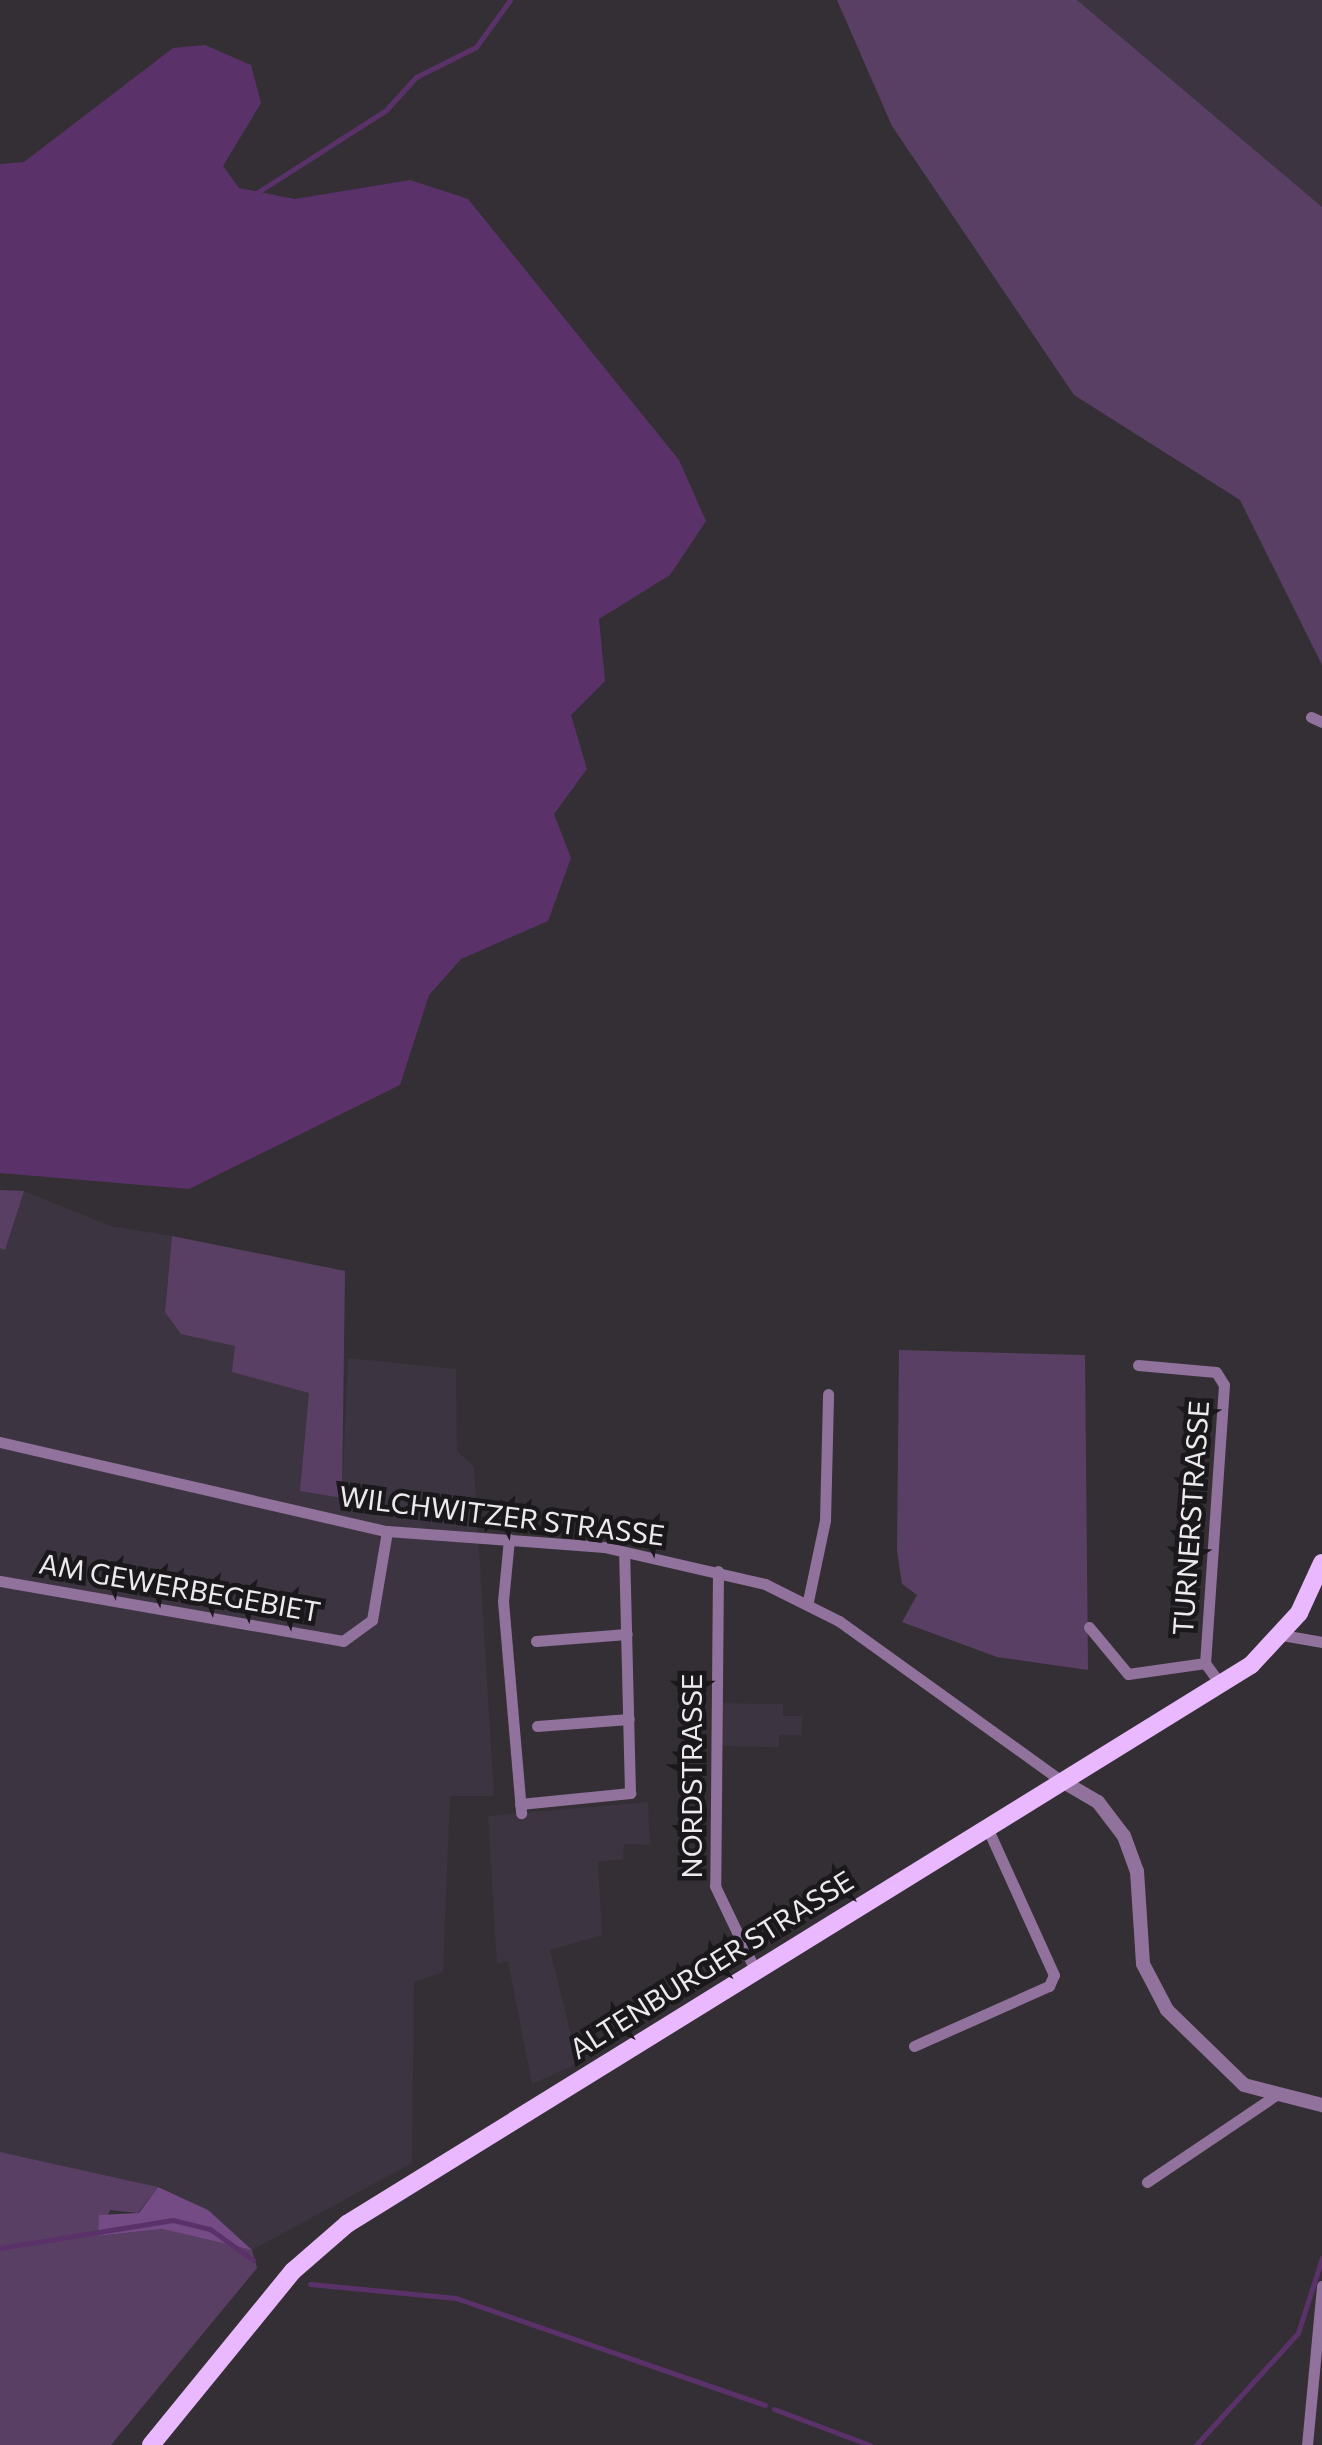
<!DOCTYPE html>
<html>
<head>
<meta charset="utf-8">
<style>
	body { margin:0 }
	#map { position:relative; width:1322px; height:2445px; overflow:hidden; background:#342f35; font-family:Commissioner,sans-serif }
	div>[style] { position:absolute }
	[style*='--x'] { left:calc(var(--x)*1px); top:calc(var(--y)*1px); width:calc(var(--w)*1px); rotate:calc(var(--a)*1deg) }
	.built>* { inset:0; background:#3c3440 }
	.green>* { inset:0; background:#5a3f64 }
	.forest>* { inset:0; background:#754b85 }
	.water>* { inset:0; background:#5a3269 }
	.stream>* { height:5px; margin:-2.5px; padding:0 2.5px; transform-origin:2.5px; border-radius:2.5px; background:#5a3269 }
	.minor>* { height:11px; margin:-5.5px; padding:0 5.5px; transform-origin:5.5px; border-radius:5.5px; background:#91729d }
	.tertiary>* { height:14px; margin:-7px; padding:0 7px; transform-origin:7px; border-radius:7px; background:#91729d }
	.primary>* { height:18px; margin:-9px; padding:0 9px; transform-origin:9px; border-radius:9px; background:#eab8fe }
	span { translate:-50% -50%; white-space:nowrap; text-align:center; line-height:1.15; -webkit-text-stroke:9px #1a181b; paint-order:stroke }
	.street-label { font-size:28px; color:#edeaef }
</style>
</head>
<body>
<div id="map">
	<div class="built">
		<i style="clip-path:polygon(1077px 0,1322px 0,1322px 207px,1163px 73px)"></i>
		<i style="clip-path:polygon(24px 1191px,110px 1226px,172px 1236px,165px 1311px,235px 1346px,233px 1372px,310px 1393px,301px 1491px,342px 1497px,348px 1358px,456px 1369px,457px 1451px,474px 1467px,494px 1796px,450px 1796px,443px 1972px,414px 1982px,412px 2163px,252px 2250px,208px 2211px,158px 2187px,0 2152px,0 1248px)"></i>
		<i style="clip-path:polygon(716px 1703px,783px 1704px,783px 1716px,802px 1716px,801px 1735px,779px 1735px,779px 1747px,716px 1746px)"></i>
		<i style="clip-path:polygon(648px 1802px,650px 1845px,624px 1844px,623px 1859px,598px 1862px,602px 1935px,550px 1950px,578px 2064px,532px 2084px,508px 1961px,497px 1963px,488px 1816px)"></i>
	</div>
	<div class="green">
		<i style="clip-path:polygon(837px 0,1077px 0,1322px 207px,1322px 665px,1240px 500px,1074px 395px,892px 126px)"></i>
		<i style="clip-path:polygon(0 1190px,24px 1191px,5px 1250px,0 1248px)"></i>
		<i style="clip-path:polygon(172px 1236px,345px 1271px,342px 1498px,300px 1491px,309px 1393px,232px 1372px,235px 1346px,181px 1334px,165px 1312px)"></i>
		<i style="clip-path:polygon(899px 1350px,1085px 1355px,1088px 1670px,997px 1657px,902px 1622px,917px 1595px,902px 1584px,897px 1551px)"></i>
		<i style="clip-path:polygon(0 2152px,158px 2187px,138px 2213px,110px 2210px,98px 2236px,162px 2229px,252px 2250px,257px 2268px,111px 2445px,0 2445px)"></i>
	</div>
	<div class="forest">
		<i style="clip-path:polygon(158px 2187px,208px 2210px,252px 2250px,162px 2229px,98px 2236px,99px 2215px,139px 2213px)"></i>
	</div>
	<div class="water">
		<i style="clip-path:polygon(205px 45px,251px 65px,261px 103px,223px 166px,239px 188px,295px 199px,410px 180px,468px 199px,679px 460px,706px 521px,670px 575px,599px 619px,605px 681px,571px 715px,587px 769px,554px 814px,571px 858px,548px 921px,461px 959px,429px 995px,400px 1085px,189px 1189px,0 1173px,0 164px,24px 162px,173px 48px)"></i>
	</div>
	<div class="stream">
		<i style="--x:258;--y:192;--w:152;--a:-32.6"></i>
		<i style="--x:386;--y:110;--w:45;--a:-47.7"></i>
		<i style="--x:416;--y:77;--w:67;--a:-26.6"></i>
		<i style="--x:476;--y:47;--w:58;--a:-54.1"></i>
		<i style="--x:0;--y:2248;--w:175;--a:-9.2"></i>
		<i style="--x:173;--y:2220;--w:38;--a:14"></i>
		<i style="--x:210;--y:2229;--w:53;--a:35.8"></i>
		<i style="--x:310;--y:2284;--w:147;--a:5.5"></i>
		<i style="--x:456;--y:2298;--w:327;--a:19.1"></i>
		<i style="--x:774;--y:2409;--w:103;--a:20.6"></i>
		<i style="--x:1196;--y:2445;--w:151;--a:-47.7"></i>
		<i style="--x:1298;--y:2333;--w:79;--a:-72.3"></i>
	</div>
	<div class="minor">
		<i style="--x:1311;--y:717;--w:12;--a:24"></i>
		<i style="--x:1138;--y:1365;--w:78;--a:5.1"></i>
		<i style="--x:1216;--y:1372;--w:15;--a:58"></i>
		<i style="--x:1224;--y:1385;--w:279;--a:93.9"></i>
		<i style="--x:1205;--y:1663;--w:26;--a:54"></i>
		<i style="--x:0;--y:1442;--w:397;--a:13"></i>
		<i style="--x:387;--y:1531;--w:218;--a:4.2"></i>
		<i style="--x:604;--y:1547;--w:165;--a:12.9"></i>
		<i style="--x:765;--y:1584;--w:83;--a:26.6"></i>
		<i style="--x:839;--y:1621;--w:274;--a:35.7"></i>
		<i style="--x:509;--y:1539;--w:62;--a:95.5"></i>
		<i style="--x:503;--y:1601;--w:213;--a:85.1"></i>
		<i style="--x:718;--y:1571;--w:315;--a:90.5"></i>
		<i style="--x:715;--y:1886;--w:93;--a:64.5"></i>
		<i style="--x:0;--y:1581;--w:348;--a:9.9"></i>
		<i style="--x:343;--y:1641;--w:36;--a:-36"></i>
		<i style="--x:372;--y:1620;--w:90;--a:-80.4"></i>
		<i style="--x:808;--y:1601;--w:83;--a:-78.1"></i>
		<i style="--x:825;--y:1520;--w:126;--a:-88.6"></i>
		<i style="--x:1089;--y:1627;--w:61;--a:50.3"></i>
		<i style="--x:1128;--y:1674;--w:78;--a:-8.1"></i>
		<i style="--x:1282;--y:1635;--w:41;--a:9.9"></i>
		<i style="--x:536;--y:1641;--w:91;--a:-4.4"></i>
		<i style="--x:537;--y:1726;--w:92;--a:-4.4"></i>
		<i style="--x:520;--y:1804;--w:111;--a:-5.7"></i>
		<i style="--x:630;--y:1793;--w:241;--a:-91.4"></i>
		<i style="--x:914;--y:2046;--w:148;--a:-24"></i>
		<i style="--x:1049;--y:1986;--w:12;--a:-66"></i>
		<i style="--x:1054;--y:1975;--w:162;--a:-114.4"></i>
		<i style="--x:1147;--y:2182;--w:156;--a:-34"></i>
		<i style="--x:1307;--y:2445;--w:160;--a:-84.6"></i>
	</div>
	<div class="tertiary">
		<i style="--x:1062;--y:1781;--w:42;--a:30.3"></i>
		<i style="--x:1098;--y:1802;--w:43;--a:52.6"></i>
		<i style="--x:1124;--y:1836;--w:37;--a:70"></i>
		<i style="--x:1137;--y:1871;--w:93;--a:86.3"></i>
		<i style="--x:1143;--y:1964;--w:52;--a:62.4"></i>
		<i style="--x:1167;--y:2010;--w:107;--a:44.2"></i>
		<i style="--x:1244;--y:2085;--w:81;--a:14.4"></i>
	</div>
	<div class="primary">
		<i style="--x:151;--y:2445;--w:225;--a:-50.8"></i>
		<i style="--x:293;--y:2271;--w:72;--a:-41"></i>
		<i style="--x:347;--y:2224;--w:1063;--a:-31.73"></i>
		<i style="--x:1251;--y:1665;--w:71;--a:-47.3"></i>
		<i style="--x:1299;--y:1613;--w:55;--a:-65.3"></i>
	</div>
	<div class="street-label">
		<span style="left:502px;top:1515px;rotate:7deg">WILCHWITZER STRASSE</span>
		<span style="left:1190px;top:1518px;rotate:-86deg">TURNERSTRASSE</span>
		<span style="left:180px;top:1587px;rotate:10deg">AM GEWERBEGEBIET</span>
		<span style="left:691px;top:1776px;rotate:-90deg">NORDSTRASSE</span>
		<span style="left:711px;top:1964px;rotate:-32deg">ALTENBURGER STRASSE</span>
	</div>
</div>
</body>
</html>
